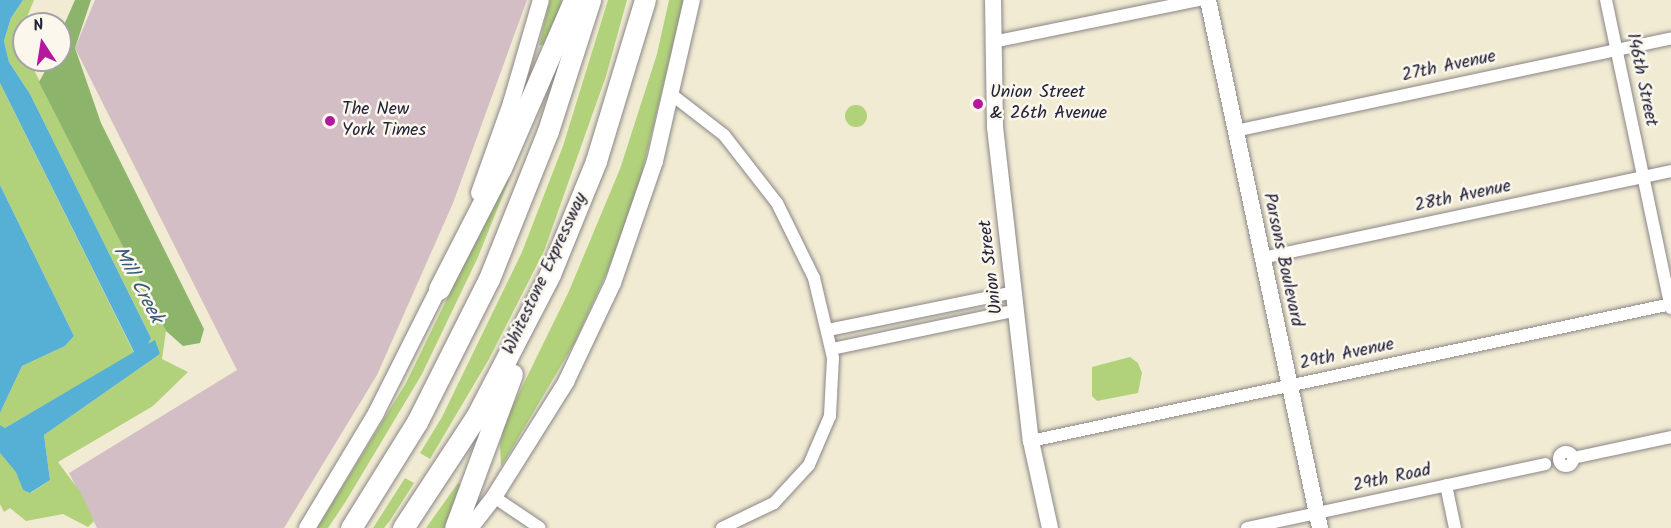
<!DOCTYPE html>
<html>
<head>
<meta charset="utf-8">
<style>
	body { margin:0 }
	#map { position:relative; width:1671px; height:528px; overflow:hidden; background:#f1ebd3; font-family:Kalam,sans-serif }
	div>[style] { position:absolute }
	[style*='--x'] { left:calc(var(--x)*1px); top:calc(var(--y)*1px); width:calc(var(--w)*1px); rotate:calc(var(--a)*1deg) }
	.industrial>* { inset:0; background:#d2bec4 }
	.green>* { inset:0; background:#b1d27a }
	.round { border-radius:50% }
	.forest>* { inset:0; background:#8cb46a }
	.water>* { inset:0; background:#56afd4 }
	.roads { filter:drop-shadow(0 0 2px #8a8687) drop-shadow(0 0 2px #8a8687) }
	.street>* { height:12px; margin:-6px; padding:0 6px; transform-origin:6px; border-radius:6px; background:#fff }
	.street>.ring { margin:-6px; padding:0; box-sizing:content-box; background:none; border:12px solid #fff; border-radius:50% }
	.secondary>* { height:16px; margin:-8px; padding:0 8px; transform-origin:8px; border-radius:8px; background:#fff }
	.highway>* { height:21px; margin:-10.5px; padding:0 10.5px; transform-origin:10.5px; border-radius:10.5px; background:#fff }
	.dots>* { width:16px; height:16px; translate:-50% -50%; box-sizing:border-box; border:3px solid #fbf7ec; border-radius:50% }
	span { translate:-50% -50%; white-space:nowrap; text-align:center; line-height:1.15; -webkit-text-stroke:5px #fbf7ec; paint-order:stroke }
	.street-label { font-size:18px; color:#22223b }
	.poi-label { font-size:18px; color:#22223b }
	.left { translate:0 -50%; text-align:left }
	.water-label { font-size:20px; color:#375a78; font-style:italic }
	.north { position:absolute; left:12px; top:12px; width:60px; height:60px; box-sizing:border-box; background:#fbf7ec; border:2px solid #a4a2a5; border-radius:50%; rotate:348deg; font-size:16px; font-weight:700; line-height:24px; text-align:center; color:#22223b }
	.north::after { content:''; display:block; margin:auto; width:21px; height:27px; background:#b5179e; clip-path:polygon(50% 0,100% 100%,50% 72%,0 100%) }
</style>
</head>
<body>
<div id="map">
	<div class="industrial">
		<i style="clip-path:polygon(95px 0,527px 0,453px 203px,377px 375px,284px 528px,97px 528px,69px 473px,237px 370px,75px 48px)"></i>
	</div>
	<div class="green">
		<i style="clip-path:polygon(23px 0,34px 0,24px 24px,24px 60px,29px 60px,166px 331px,162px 359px,188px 372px,153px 406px,58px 462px,81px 493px,94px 521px,88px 527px,63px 514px,26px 521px,10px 508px,4px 512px,0 504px,0 453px,17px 472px,23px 490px,31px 493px,50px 480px,44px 435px,160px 354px,147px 345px,151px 338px,30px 94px,9px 62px,4px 41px,11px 18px)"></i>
		<i style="clip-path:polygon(550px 0,562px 0,554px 28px,544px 45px,539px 45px)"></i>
		<i style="clip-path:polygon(608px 0,627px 0,606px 76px,544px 251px,489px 359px,430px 459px,420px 453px,442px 417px,522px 252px,563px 146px)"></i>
		<i style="clip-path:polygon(669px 0,684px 0,638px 189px,608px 270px,575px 342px,501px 467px,500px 444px,505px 422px,569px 291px,620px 169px,657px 54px)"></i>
		<i style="clip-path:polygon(0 83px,134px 353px,5px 428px,0 425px,0 413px,22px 366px,65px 346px,74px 336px,0 185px)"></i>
		<i class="round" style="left:845px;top:105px;width:22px;height:22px"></i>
		<i style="clip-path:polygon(506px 177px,509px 180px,478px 257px,422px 374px,346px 501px,328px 528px,317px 528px,406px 383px)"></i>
		<i style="clip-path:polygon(1130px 357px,1138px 363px,1142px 373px,1138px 393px,1097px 401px,1092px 396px,1092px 367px)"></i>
		<i style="clip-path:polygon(405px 478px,414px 483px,391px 519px,384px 528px,373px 528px)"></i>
		<i style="clip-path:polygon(458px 483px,464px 486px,451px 528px,426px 528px)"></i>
	</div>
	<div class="forest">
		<i style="clip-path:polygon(75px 0,91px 0,75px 48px,101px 123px,204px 329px,200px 343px,183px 346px,166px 331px,39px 82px,51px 60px,60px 60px,60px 34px)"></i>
	</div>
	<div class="water">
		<i style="clip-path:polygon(0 0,23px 0,11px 18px,4px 41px,9px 62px,30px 94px,151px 338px,148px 344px,155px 340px,160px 354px,44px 435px,50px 480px,30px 493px,23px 490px,16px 472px,0 453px,0 425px,5px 428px,134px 352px,0 83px)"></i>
		<i style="clip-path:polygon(0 185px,74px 336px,65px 346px,22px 366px,0 413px)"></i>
	</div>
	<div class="roads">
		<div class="street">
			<i style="--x:1606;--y:0;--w:315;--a:78.1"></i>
			<i style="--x:993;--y:42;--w:211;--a:-11.5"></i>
			<i style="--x:671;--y:94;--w:67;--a:37.7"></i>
			<i style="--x:724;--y:135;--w:86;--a:52.1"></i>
			<i style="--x:777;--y:203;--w:84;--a:63.7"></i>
			<i style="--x:814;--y:278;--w:82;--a:76.6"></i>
			<i style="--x:833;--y:358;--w:58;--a:93"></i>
			<i style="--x:830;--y:416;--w:53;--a:113.2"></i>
			<i style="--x:809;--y:465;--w:52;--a:132.6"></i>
			<i style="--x:774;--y:503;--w:58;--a:154.3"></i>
			<i style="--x:1235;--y:131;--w:446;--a:-12"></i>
			<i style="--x:1262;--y:258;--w:418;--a:-12"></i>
			<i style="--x:828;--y:330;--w:191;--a:-11.5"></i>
			<i style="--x:832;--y:349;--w:189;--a:-11.9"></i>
			<i style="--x:1031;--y:441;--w:654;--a:-12.08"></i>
			<i class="ring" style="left:1559px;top:452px;width:2px;height:2px"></i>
			<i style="--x:1573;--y:458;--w:100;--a:-12.1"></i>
			<i style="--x:1446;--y:485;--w:44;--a:78.2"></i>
			<i style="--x:494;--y:497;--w:55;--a:34"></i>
			<i style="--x:1247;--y:528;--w:305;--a:-12.1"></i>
		</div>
		<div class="secondary">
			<i style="--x:993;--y:0;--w:127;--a:89.1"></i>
			<i style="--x:995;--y:127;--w:316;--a:83.5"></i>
			<i style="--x:1031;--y:441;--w:89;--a:77.7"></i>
			<i style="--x:1208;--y:0;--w:540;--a:78.02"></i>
			<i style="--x:479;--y:193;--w:96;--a:-70.4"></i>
			<i style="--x:511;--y:103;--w:107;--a:-73.8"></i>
			<i style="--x:307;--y:528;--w:134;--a:-59"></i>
			<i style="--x:376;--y:413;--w:151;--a:-63.3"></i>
			<i style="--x:470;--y:528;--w:39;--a:-52"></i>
			<i style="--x:494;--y:497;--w:136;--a:-57.9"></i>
			<i style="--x:566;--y:382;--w:110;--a:-64.6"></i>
			<i style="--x:613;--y:283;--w:129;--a:-71"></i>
			<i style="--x:655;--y:161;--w:165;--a:-77.1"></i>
		</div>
		<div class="highway">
			<i style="--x:439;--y:289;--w:136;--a:-62.9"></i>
			<i style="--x:501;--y:168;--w:183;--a:-66.5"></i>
			<i style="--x:351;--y:528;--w:125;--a:-58.1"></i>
			<i style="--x:417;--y:422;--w:160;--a:-63.3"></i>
			<i style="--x:489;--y:279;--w:159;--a:-68.3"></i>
			<i style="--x:548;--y:131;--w:138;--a:-72.2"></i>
			<i style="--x:403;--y:528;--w:133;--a:-56.7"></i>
			<i style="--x:476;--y:417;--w:161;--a:-62.6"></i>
			<i style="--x:550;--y:274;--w:122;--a:-67.8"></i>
			<i style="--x:596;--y:161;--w:168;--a:-73.1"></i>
			<i style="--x:455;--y:528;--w:164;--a:-69.7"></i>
		</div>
	</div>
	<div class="dots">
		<i style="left:978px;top:104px;background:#b5179e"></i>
		<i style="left:330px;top:121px;background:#b5179e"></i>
	</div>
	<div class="street-label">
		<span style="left:1449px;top:67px;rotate:-12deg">27th Avenue</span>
		<span style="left:1641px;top:80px;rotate:78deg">146th Street</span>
		<span style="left:1463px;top:197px;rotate:-12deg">28th Avenue</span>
		<span style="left:1282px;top:260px;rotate:78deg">Parsons Boulevard</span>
		<span style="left:992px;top:267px;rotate:-97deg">Union Street</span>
		<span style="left:546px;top:274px;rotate:-65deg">Whitestone Expressway</span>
		<span style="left:1347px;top:355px;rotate:-12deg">29th Avenue</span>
		<span style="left:1392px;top:479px;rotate:-12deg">29th Road</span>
	</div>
	<div class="poi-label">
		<span class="left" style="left:990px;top:104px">Union Street<br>&amp; 26th Avenue</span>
		<span class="left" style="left:342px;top:121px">The New<br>York Times</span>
	</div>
	<div class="water-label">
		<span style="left:137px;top:285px;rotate:62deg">Mill Creek</span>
	</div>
	<div class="north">N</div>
</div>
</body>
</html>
